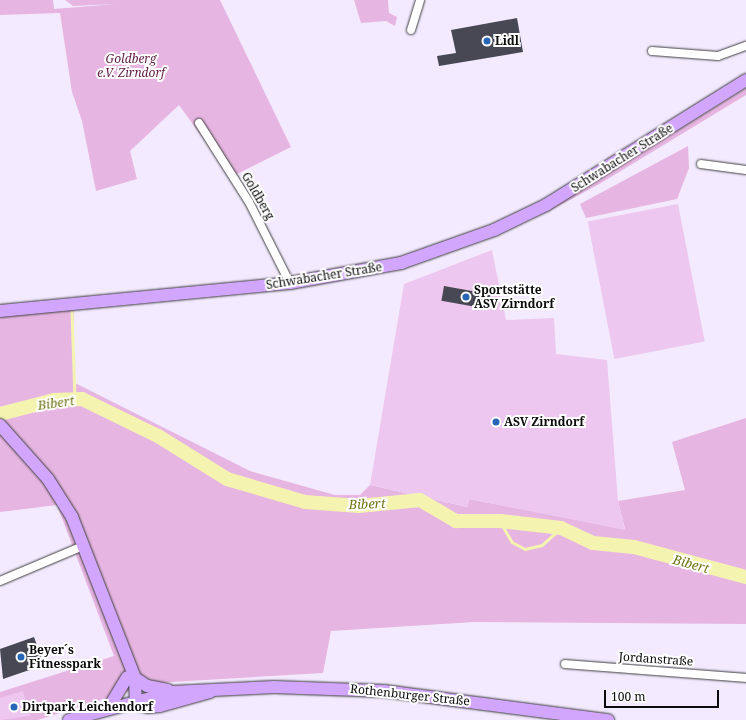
<!DOCTYPE html>
<html>
<head>
<meta charset="utf-8">
<style>
	body { margin:0 }
	#map { position:relative; width:746px; height:720px; overflow:hidden; background:#f3eaff; font-family:"Noto Serif",serif }
	div>[style] { position:absolute }
	[style*='--x'] { left:calc(var(--x)*1px); top:calc(var(--y)*1px); width:calc(var(--w)*1px); rotate:calc(var(--a)*1deg) }
	.green>* { inset:0; background:#e7b5e2 }
	.pitch>* { inset:0; background:#edc7ef; transform-origin:0 0 }
	.stream>* { height:2.5px; margin:-1.25px; padding:0 1.25px; transform-origin:1.25px; border-radius:1.25px; background:#f4f4b0 }
	.river>* { height:14px; margin:-7px; padding:0 7px; transform-origin:7px; border-radius:7px; background:#f4f4b0 }
	.building>* { inset:0; background:#484854; transform-origin:0 0 }
	.roads { filter:drop-shadow(0 0 1px #3e3e3e) drop-shadow(0 0 1px #3e3e3e) }
	.street>* { height:8px; margin:-4px; padding:0 4px; transform-origin:4px; border-radius:4px; background:#fff }
	.secondary>* { height:12px; margin:-6px; padding:0 6px; transform-origin:6px; border-radius:6px; background:#d2a6fd }
	.dots>* { width:11px; height:11px; translate:-50% -50%; box-sizing:border-box; border:2px solid #fff; border-radius:50% }
	span { translate:-50% -50%; white-space:nowrap; text-align:center; line-height:1.15; -webkit-text-stroke:4px #fff; paint-order:stroke }
	.poi-label { font-size:12px; color:#0b0b0b; font-weight:700 }
	.left { translate:0 -50%; text-align:left }
	.park-label { font-size:12px; color:#611e45; font-style:italic }
	.street-label { font-size:12px; color:#0b0b0b }
	.water-label { font-size:13px; color:#727716; font-style:italic }
	.scale { position:absolute; left:604px; top:690px; width:115px; height:18px; box-sizing:border-box; border:2px solid #0b0b0b; border-top:0; padding-left:5px; font-size:12px; line-height:14px; white-space:nowrap; color:#0b0b0b; -webkit-text-stroke:3px #fff; paint-order:stroke }
</style>
</head>
<body>
<div id="map">
	<div class="green">
		<i style="clip-path:polygon(0 0,53px 0,54px 9px,116px 4px,73px 6px,65px 0,220px 0,291px 147px,231px 177px,179px 105px,130px 151px,137px 179px,96px 191px,82px 121px,72px 92px,60px 13px,0 15px)"></i>
		<i style="clip-path:polygon(354px 0,388px 0,389px 13px,397px 17px,395px 26px,386px 21px,361px 23px)"></i>
		<i style="clip-path:polygon(746px 88px,746px 95px,601px 183px,542px 215px)"></i>
		<i style="clip-path:polygon(688px 146px,689px 168px,677px 199px,586px 218px,580px 204px)"></i>
		<i style="clip-path:polygon(74px 309px,73px 382px,250px 471px,335px 495px,360px 495px,370px 485px,467px 507px,469px 499px,625px 529px,618px 501px,685px 490px,672px 442px,746px 418px,746px 624px,474px 622px,331px 631px,323px 673px,154px 683px,38px 720px,0 720px,0 692px,114px 656px,57px 505px,0 512px,0 314px)"></i>
	</div>
	<div class="pitch">
		<i style="left:678px;top:204px;width:140px;height:92px;rotate:79deg"></i>
		<i style="clip-path:polygon(492px 250px,506px 320px,554px 318px,556px 354px,607px 360px,618px 501px,625px 530px,469px 499px,467px 507px,370px 485px,404px 284px)"></i>
		<i style="clip-path:polygon(23px 691px,30px 716px,0 720px,0 698px)"></i>
	</div>
	<div class="stream">
		<i style="--x:72;--y:312;--w:88;--a:88"></i>
		<i style="--x:500;--y:521;--w:24;--a:60"></i>
		<i style="--x:512;--y:542;--w:15;--a:28"></i>
		<i style="--x:525;--y:549;--w:17;--a:-13"></i>
		<i style="--x:542;--y:545;--w:25;--a:-42"></i>
	</div>
	<div class="river">
		<i style="--x:0;--y:414;--w:56;--a:-14.5"></i>
		<i style="--x:54;--y:400;--w:28;--a:-2"></i>
		<i style="--x:82;--y:399;--w:85;--a:26"></i>
		<i style="--x:158;--y:436;--w:81;--a:31.9"></i>
		<i style="--x:227;--y:479;--w:81;--a:16.4"></i>
		<i style="--x:305;--y:502;--w:54;--a:4.2"></i>
		<i style="--x:359;--y:506;--w:61;--a:-5.6"></i>
		<i style="--x:420;--y:500;--w:42;--a:30.3"></i>
		<i style="--x:456;--y:521;--w:44;--a:0"></i>
		<i style="--x:500;--y:521;--w:61;--a:6.5"></i>
		<i style="--x:561;--y:528;--w:35;--a:25"></i>
		<i style="--x:593;--y:543;--w:41;--a:5.6"></i>
		<i style="--x:634;--y:547;--w:116;--a:15"></i>
	</div>
	<div class="building">
		<i style="clip-path:polygon(517px 18px,523px 52px,439px 66px,437px 56px,456px 53px,451px 30px)"></i>
		<i style="left:444px;top:286px;width:47px;height:15px;rotate:10deg"></i>
		<i style="clip-path:polygon(34px 637px,44px 665px,3px 679px,0 649px)"></i>
	</div>
	<div class="roads">
		<div class="street">
			<i style="--x:411;--y:30;--w:31;--a:-73"></i>
			<i style="--x:652;--y:51;--w:66;--a:4.3"></i>
			<i style="--x:718;--y:56;--w:30;--a:-20"></i>
			<i style="--x:199;--y:123;--w:93;--a:57.7"></i>
			<i style="--x:249;--y:202;--w:91;--a:63.2"></i>
			<i style="--x:701;--y:164;--w:45;--a:7.6"></i>
			<i style="--x:0;--y:581;--w:90;--a:-22.9"></i>
			<i style="--x:565;--y:664;--w:182;--a:4.4"></i>
		</div>
		<div class="secondary">
			<i style="--x:0;--y:311;--w:291;--a:-5.5"></i>
			<i style="--x:290;--y:283;--w:113;--a:-10.2"></i>
			<i style="--x:401;--y:263;--w:99;--a:-19.5"></i>
			<i style="--x:494;--y:230;--w:58;--a:-25.7"></i>
			<i style="--x:546;--y:205;--w:236;--a:-32"></i>
			<i style="--x:0;--y:425;--w:72;--a:48.4"></i>
			<i style="--x:48;--y:479;--w:45;--a:57.7"></i>
			<i style="--x:72;--y:517;--w:173;--a:68.6"></i>
			<i style="--x:135;--y:678;--w:26;--a:88"></i>
			<i style="--x:135;--y:678;--w:14;--a:34"></i>
			<i style="--x:147;--y:686;--w:21;--a:11"></i>
			<i style="--x:136;--y:704;--w:12;--a:14"></i>
			<i style="--x:148;--y:707;--w:12;--a:-5"></i>
			<i style="--x:160;--y:706;--w:52;--a:-15.6"></i>
			<i style="--x:108;--y:709;--w:37;--a:-59"></i>
			<i style="--x:69;--y:720;--w:108;--a:-15.1"></i>
			<i style="--x:173;--y:692;--w:101;--a:-2.8"></i>
			<i style="--x:274;--y:687;--w:110;--a:2.1"></i>
			<i style="--x:384;--y:691;--w:226;--a:7.4"></i>
		</div>
	</div>
	<div class="dots">
		<i style="left:487px;top:41px;background:#2765b7"></i>
		<i style="left:466px;top:297px;background:#2765b7"></i>
		<i style="left:496px;top:422px;background:#2765b7"></i>
		<i style="left:21px;top:657px;background:#2765b7"></i>
		<i style="left:14px;top:707px;background:#2765b7"></i>
	</div>
	<div class="poi-label">
		<span class="left" style="left:495px;top:41px">Lidl</span>
		<span class="left" style="left:474px;top:297px">Sportstätte<br>ASV Zirndorf</span>
		<span class="left" style="left:504px;top:422px">ASV Zirndorf</span>
		<span class="left" style="left:29px;top:657px">Beyer´s<br>Fitnesspark</span>
		<span class="left" style="left:22px;top:707px">Dirtpark Leichendorf</span>
	</div>
	<div class="park-label">
		<span style="left:131px;top:66px">Goldberg<br>e.V. Zirndorf</span>
	</div>
	<div class="street-label">
		<span style="left:622px;top:158px;rotate:-32deg">Schwabacher Straße</span>
		<span style="left:258px;top:196px;rotate:60deg">Goldberg</span>
		<span style="left:324px;top:276px;rotate:-9deg">Schwabacher Straße</span>
		<span style="left:656px;top:659px;rotate:4deg">Jordanstraße</span>
		<span style="left:410px;top:695px;rotate:6deg">Rothenburger Straße</span>
	</div>
	<div class="water-label">
		<span style="left:56px;top:403px;rotate:-8deg">Bibert</span>
		<span style="left:367px;top:504px;rotate:-2deg">Bibert</span>
		<span style="left:691px;top:564px;rotate:15deg">Bibert</span>
	</div>
	<div class="scale">100 m</div>
</div>
</body>
</html>
